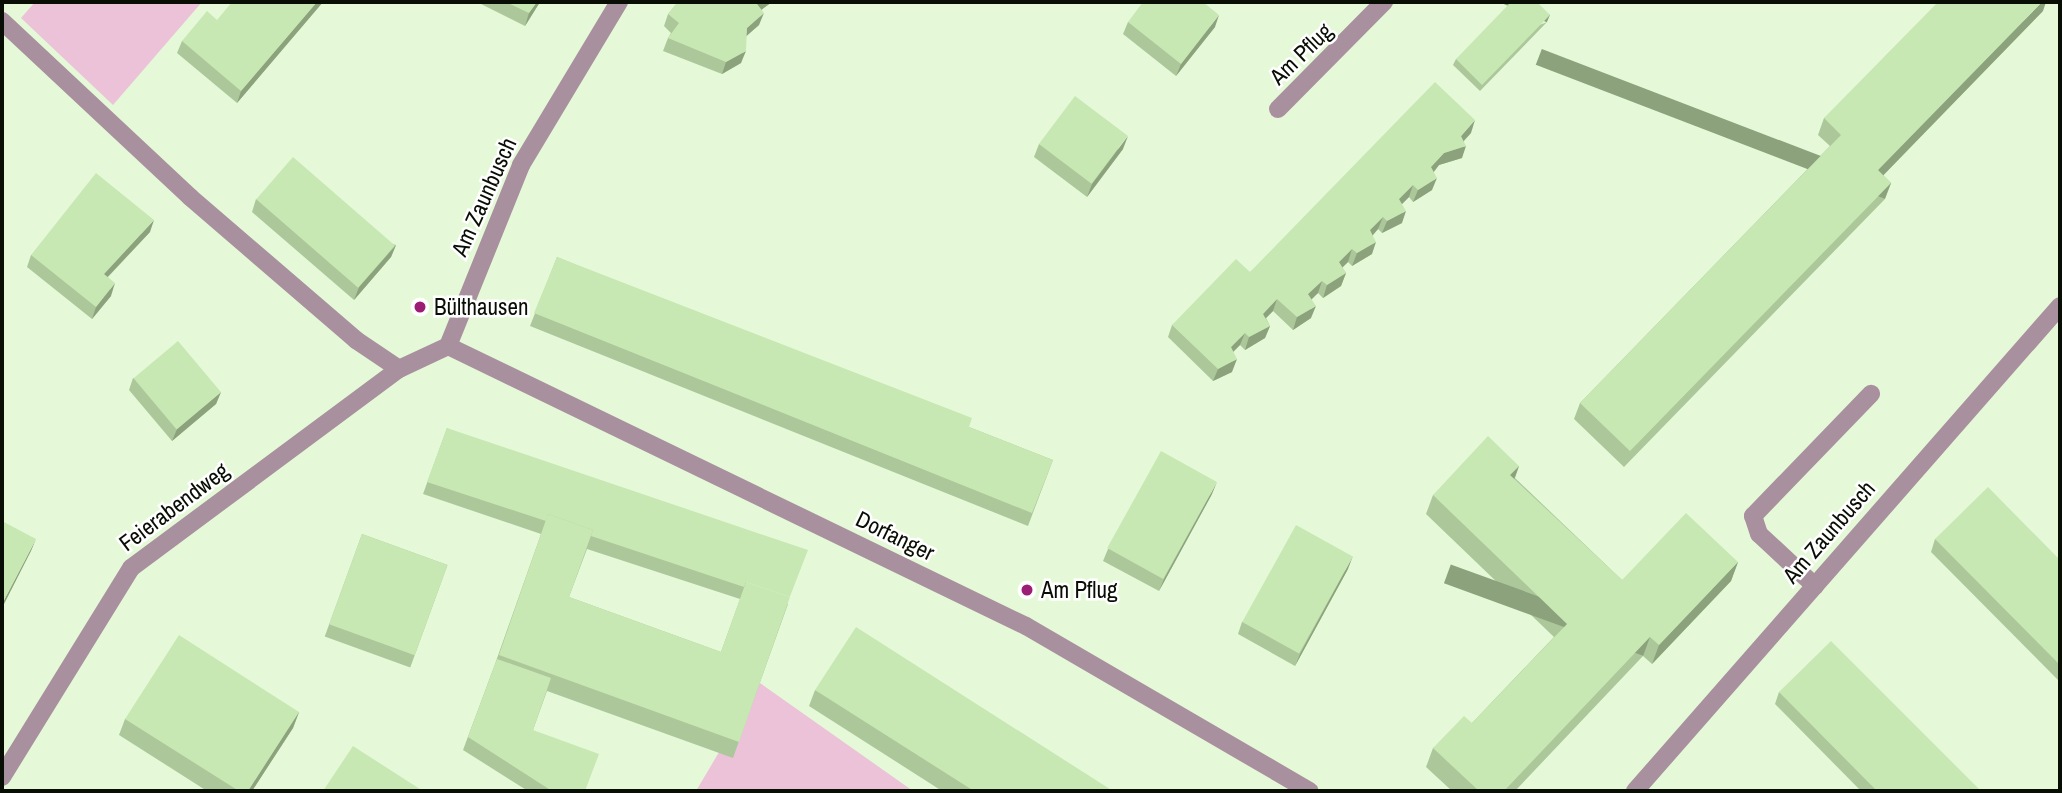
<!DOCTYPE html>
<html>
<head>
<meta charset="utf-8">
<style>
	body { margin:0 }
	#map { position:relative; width:2062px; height:793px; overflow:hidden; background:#e5f9d8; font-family:"Archivo Narrow",sans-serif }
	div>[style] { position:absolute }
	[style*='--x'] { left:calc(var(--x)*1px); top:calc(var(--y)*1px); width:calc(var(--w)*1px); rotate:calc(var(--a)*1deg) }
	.green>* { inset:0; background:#ebc2d8 }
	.minor>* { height:18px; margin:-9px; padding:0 9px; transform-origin:9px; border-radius:9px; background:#a9909e }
	.wall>* { inset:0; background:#acc89a; transform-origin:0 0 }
	.shaded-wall>* { inset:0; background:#8ca27d; transform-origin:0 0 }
	.building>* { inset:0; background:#c8e8b3; transform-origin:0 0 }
	.dots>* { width:19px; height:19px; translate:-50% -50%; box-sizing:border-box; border:4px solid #fff; border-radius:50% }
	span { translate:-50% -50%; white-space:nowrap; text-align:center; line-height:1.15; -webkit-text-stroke:5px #fff; paint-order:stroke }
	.street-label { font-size:23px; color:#080e04 }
	.poi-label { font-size:23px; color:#080e04 }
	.left { translate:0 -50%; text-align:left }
	.frame { position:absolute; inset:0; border:4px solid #080e04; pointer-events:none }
</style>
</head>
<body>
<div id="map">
	<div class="green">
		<i style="clip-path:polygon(35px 2px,202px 2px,113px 105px,21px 18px)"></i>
		<i style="clip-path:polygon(760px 683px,913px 791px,696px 791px)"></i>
	</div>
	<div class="minor">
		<i style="--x:2;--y:21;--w:258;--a:43.1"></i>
		<i style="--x:190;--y:197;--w:219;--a:40.7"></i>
		<i style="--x:356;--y:340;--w:52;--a:34"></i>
		<i style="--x:1278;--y:109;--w:151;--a:-45.3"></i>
		<i style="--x:448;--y:346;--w:642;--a:25.85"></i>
		<i style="--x:1026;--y:626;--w:328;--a:30.2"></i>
		<i style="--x:448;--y:346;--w:195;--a:-68"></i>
		<i style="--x:521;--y:165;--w:190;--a:-59"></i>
		<i style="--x:1815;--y:586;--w:76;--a:-137.1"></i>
		<i style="--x:1759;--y:534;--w:19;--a:-108"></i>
		<i style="--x:1753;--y:516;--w:170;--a:-46"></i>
		<i style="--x:2;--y:777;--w:246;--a:-58.3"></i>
		<i style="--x:131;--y:568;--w:334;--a:-36.6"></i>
		<i style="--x:399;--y:369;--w:54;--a:-25.1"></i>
		<i style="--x:1635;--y:791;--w:645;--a:-48.77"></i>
	</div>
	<div class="wall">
		<i style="clip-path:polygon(323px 2px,237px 103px,177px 53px,182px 41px,217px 20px)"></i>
		<i style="clip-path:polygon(477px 2px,540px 2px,525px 26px)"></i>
		<i style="clip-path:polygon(678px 2px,772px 2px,761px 10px,759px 25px,746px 36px,741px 63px,722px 74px,663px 51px,668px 38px,671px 33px,664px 26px,668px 14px)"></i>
		<i style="clip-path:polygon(2043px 11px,1883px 175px,1891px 183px,1885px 199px,1624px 467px,1574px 419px,1580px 403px,1830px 146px,1818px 135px,1824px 118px)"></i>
		<i style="clip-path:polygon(1128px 22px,1215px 27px,1176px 76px,1123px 34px)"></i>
		<i style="clip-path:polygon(1547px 22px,1480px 91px,1453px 65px,1456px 59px)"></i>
		<i style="clip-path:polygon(1471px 133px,1464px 141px,1462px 158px,1439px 165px,1434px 172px,1432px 190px,1413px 202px,1409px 197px,1402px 204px,1402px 223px,1382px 233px,1378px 229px,1373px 235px,1372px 254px,1352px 266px,1348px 262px,1342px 267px,1346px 273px,1341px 286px,1323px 298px,1318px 293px,1311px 299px,1311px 318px,1293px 330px,1273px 311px,1266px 318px,1270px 326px,1265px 338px,1245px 350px,1240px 345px,1233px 352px,1232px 372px,1213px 381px,1168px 337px,1172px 325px,1250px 272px)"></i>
		<i style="clip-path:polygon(1039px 144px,1123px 149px,1087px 197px,1034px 157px)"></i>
		<i style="clip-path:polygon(256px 199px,396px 245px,391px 257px,354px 300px,252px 212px)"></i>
		<i style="clip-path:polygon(150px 232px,108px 277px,111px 296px,92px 319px,27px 267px,31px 255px)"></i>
		<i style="clip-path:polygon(557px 257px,969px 427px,1053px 460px,1028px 526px,530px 326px)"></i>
		<i style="clip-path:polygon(133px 378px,221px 392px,216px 404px,172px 441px,129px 390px)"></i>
		<i style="clip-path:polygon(evenodd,447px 428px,788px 604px,733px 758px,547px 691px,533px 730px,585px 791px,528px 791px,463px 750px,495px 664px,541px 534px,423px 494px,447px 428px,587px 549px,740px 599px,721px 652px,569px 597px,587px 549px)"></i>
		<i style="clip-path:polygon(1519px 466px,1515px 478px,1622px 580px,1738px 562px,1731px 581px,1652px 664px,1643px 656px,1515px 791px,1452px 791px,1426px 767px,1433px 748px,1472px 723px,1554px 637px,1426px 514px,1433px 495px)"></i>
		<i style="clip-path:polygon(1212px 494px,1159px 591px,1103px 561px,1108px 549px)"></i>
		<i style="left:362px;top:534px;width:91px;height:109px;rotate:20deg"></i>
		<i style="clip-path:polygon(1935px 539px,2060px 560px,2060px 682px,1931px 552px)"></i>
		<i style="clip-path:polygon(1348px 569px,1295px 666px,1238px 634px,1242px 622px)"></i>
		<i style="clip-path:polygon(815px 690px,1113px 791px,942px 791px,809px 706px)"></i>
		<i style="clip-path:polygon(1779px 692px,1981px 791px,1861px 791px,1775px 704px)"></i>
		<i style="clip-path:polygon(299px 712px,293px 728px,252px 791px,207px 791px,119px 735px,125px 719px)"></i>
	</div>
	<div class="shaded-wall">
		<i style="clip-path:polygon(317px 2px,323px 2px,237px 103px,241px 91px)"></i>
		<i style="clip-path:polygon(537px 2px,540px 2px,525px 26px,529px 13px)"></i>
		<i style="clip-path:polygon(761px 2px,772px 2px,753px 16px,757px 4px)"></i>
		<i style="clip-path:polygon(2042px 2px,2046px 2px,2043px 11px,1872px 187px,1878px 170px)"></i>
		<i style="clip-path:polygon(764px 13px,759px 25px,742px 40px,747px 28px)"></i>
		<i style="clip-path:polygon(1219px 15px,1215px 27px,1176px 76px,1181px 64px)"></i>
		<i style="left:1550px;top:15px;width:8px;height:98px;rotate:113deg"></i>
		<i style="clip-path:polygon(746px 51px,741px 63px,722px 74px,726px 62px)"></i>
		<i style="clip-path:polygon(1475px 120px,1471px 133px,1457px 148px,1461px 136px)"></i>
		<i style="clip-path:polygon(1128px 136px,1123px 149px,1087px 197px,1092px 184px)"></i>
		<i style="clip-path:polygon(1466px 146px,1462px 158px,1439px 165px,1427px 180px,1431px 167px,1444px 153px)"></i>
		<i style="clip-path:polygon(1437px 178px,1432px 190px,1413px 202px,1418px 190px)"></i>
		<i style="left:1891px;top:183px;width:17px;height:374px;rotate:111deg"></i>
		<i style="clip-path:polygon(1413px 185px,1409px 197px,1395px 211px,1399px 199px)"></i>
		<i style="clip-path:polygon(1406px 211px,1402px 223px,1382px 233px,1387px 221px)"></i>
		<i style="clip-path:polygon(1383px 217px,1378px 229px,1366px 243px,1370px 230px)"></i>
		<i style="clip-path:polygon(154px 220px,150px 232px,99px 286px,104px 274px)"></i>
		<i style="clip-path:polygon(1376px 242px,1372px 254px,1352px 266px,1357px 253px)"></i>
		<i style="clip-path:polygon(396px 245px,391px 257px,354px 300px,359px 287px)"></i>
		<i style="clip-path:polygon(1352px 249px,1348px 262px,1335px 275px,1339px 262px)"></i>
		<i style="clip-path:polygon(1346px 273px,1341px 286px,1323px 298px,1327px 285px)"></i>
		<i style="clip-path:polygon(1322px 281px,1318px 293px,1304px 307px,1308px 294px)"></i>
		<i style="clip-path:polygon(115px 283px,111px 296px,92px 319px,96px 307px)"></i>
		<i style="clip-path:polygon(1277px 299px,1273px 311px,1258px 326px,1263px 314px)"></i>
		<i style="clip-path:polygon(1316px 306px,1311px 318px,1293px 330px,1297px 317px)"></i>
		<i style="clip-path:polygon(1270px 326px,1265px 338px,1245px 350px,1249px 337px)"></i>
		<i style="clip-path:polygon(1245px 333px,1240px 345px,1226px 359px,1231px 347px)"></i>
		<i style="clip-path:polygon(1237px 359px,1232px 372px,1213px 381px,1218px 369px)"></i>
		<i style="clip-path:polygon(221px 392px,216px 404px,172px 441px,177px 429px)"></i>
		<i style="clip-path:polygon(1519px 466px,1512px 485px,1510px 475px)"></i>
		<i style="clip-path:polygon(1217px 482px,1212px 494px,1159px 591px,1164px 579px)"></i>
		<i style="clip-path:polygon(36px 539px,31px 551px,2px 608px,2px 604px)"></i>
		<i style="clip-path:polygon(1353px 556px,1348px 569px,1295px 666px,1300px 654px)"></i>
		<i style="clip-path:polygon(1738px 562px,1731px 581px,1652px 664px,1659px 645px)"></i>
		<i style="left:1650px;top:637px;width:20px;height:212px;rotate:110deg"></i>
		<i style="clip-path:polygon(299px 712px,293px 728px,252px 791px,248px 791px)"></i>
	</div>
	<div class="building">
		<i style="clip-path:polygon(232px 2px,317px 2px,241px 91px,182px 41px,207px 11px,217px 20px)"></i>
		<i style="clip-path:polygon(506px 2px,537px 2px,529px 13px)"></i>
		<i style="clip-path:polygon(678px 2px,761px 2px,757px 4px,764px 13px,747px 28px,746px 51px,726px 62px,668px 38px,679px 23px,668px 14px)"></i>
		<i style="clip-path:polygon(1143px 2px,1203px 2px,1219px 15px,1181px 64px,1128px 22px)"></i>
		<i style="clip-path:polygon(1511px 2px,1537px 2px,1550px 15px,1482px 85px,1456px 59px)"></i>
		<i style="clip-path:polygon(1938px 2px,2042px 2px,1878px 170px,1891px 183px,1630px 451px,1580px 403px,1841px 135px,1824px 118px)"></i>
		<i style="clip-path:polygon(1435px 82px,1475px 120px,1461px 136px,1466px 146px,1444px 153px,1431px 167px,1437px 178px,1418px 190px,1413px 185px,1399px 199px,1406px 211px,1387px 221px,1383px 217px,1370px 230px,1376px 242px,1357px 253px,1352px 249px,1339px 262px,1346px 273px,1327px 285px,1322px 281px,1308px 294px,1316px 306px,1297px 317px,1277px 299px,1263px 314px,1270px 326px,1249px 337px,1245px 333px,1231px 347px,1237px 359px,1218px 369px,1172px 325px,1236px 259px,1250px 272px)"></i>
		<i style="left:1075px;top:96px;width:66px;height:60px;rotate:37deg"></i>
		<i style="left:293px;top:157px;width:135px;height:56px;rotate:41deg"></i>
		<i style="clip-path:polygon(96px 173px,154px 220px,104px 274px,115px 283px,96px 307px,31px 255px)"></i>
		<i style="clip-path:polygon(557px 257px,972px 418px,969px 427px,1053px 460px,1032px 513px,534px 313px)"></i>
		<i style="left:178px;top:341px;width:67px;height:58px;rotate:50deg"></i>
		<i style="clip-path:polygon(447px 428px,808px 550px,789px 599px,790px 597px,746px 582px,744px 587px,591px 536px,593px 530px,548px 514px,546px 521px,427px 482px)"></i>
		<i style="clip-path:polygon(1488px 436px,1519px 466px,1510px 475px,1622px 580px,1686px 513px,1738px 562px,1659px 645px,1650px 637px,1504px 791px,1479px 791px,1433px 748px,1464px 716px,1472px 723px,1567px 624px,1433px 495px)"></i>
		<i style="left:1161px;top:451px;width:64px;height:111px;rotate:29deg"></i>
		<i style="clip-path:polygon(1988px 487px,2060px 560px,2060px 665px,1935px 539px)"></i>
		<i style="clip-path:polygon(548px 514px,593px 530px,569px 597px,721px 652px,746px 582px,790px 597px,739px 742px,499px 655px)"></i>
		<i style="clip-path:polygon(2px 521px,36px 539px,2px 604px)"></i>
		<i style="left:1296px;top:525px;width:65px;height:111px;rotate:29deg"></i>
		<i style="left:362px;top:534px;width:91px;height:96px;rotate:20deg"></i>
		<i style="clip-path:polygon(856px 627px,1113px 791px,974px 791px,815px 690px)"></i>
		<i style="clip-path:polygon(179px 635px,299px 712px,248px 791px,239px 791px,125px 719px)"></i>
		<i style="clip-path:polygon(1831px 641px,1981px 791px,1877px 791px,1779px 692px)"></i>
		<i style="clip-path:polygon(497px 659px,551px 678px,533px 730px,599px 754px,585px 791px,552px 791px,468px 737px)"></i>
		<i style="clip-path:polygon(353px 746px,423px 791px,323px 791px)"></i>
	</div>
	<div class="dots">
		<i style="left:420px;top:307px;background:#9b1d74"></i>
		<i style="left:1027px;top:590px;background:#9b1d74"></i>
	</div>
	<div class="street-label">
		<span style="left:1301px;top:54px;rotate:-44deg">Am Pflug</span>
		<span style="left:484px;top:197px;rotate:-66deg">Am Zaunbusch</span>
		<span style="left:174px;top:507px;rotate:-37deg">Feierabendweg</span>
		<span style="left:1829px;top:532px;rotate:-49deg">Am Zaunbusch</span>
		<span style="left:895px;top:536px;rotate:26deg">Dorfanger</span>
	</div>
	<div class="poi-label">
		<span class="left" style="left:434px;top:307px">Bülthausen</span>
		<span class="left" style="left:1041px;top:590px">Am Pflug</span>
	</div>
	<div class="frame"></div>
</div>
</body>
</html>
